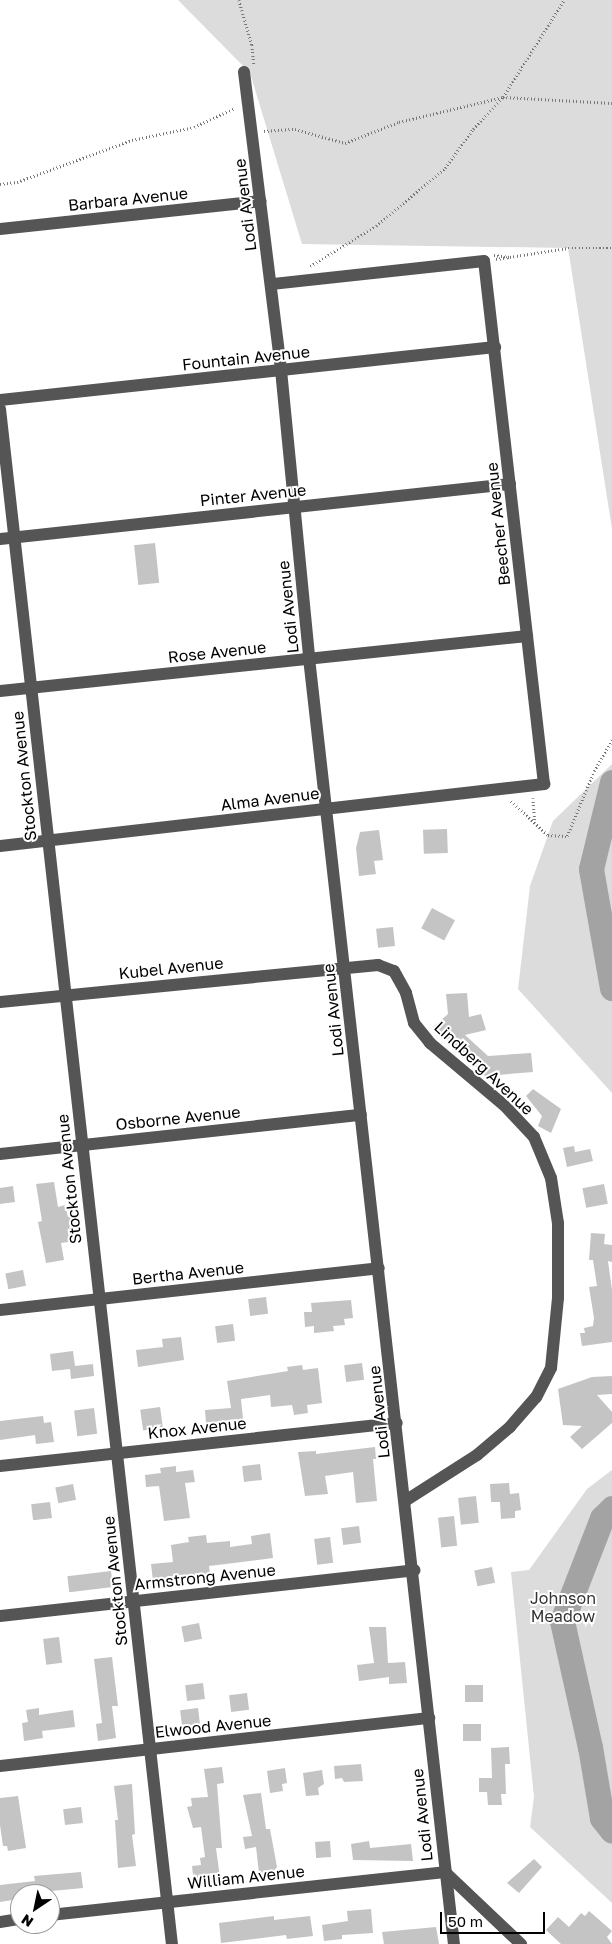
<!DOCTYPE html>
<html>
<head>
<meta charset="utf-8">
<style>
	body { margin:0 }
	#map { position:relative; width:612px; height:1944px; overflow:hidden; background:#fff; font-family:"Golos Text",sans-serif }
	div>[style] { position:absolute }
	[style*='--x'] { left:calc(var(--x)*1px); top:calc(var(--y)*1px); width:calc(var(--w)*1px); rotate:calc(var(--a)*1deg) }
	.green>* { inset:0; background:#dcdcdc }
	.river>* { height:25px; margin:-12.5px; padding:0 12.5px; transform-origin:12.5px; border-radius:12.5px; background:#a3a3a3 }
	.building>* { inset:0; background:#c4c4c4; transform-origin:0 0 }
	.path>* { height:2.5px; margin-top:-1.25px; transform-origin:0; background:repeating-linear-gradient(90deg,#777 0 1px,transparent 0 3.5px) }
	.minor>* { height:12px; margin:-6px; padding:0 6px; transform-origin:6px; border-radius:6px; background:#555 }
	span { translate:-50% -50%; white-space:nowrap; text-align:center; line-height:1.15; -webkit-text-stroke:4px #fff; paint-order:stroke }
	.street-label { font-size:16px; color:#000 }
	.park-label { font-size:16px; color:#333 }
	.north { position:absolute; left:10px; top:1884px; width:50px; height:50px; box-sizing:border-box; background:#fff; border:1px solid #999; border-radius:50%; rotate:214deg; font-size:14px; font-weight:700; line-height:20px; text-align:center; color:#000 }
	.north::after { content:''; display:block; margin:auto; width:18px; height:22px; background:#000; clip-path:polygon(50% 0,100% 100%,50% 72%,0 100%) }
	.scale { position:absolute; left:440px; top:1912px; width:105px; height:22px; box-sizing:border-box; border:2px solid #000; border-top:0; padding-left:6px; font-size:15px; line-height:18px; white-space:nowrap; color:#000; -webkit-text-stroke:4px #fff; paint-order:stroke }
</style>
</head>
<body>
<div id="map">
	<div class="green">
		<i style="clip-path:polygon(178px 0,612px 0,612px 529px,568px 248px,302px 244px,250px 73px)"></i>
		<i style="clip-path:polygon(612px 764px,612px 1093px,518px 989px,530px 886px,553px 821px)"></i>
		<i style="clip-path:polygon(612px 1470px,612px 1903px,530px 1827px,534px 1797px,511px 1572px,529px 1570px,587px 1489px)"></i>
	</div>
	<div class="river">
		<i style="--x:612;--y:782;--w:89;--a:103.6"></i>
		<i style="--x:591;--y:869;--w:121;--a:80"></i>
		<i style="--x:612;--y:1508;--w:14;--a:135"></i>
		<i style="--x:602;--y:1518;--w:110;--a:111.2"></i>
		<i style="--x:562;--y:1621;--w:129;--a:77.5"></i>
		<i style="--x:590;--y:1747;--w:72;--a:80.4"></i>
		<i style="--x:602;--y:1818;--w:16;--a:52"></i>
	</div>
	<div class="building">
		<i style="left:155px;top:543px;width:40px;height:21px;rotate:84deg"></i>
		<i style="left:447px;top:829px;width:24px;height:24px;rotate:88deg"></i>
		<i style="clip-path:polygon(379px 830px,383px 860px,374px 861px,376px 874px,359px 876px,356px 848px,360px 832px)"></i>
		<i style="left:432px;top:908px;width:26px;height:23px;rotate:28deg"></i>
		<i style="left:393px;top:927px;width:19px;height:17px;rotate:84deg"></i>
		<i style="clip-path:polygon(467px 993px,469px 1017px,481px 1014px,486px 1030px,465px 1035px,488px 1056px,531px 1053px,533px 1072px,485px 1076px,433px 1027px,448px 1014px,446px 994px)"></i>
		<i style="clip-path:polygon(533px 1089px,561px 1109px,551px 1133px,538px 1126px,542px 1116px,526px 1096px)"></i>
		<i style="clip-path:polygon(574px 1146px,575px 1152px,590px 1149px,593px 1161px,567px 1167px,563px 1148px)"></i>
		<i style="clip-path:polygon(54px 1182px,58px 1207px,65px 1205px,68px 1217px,71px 1217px,70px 1230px,74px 1230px,76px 1241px,61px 1243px,64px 1260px,46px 1263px,38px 1222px,42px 1221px,36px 1184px)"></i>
		<i style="left:604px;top:1184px;width:20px;height:22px;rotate:79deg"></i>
		<i style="clip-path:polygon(13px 1186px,15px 1202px,0 1204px,0 1188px)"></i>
		<i style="clip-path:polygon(591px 1233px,605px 1234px,604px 1244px,612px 1245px,612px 1262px,608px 1261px,612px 1290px,612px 1342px,582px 1346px,580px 1333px,585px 1333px,584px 1328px,593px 1326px,594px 1318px,589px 1287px,597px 1286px,593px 1260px,589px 1260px)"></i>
		<i style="left:23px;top:1270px;width:16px;height:18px;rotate:79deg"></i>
		<i style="left:266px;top:1297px;width:17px;height:18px;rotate:83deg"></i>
		<i style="clip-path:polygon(351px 1300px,353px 1318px,344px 1319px,345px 1325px,333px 1326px,334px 1331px,314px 1333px,314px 1326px,305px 1327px,304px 1312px,312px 1312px,311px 1303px)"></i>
		<i style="left:233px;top:1324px;width:17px;height:18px;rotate:83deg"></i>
		<i style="clip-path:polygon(181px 1337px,184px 1360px,138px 1367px,136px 1350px,163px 1347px,162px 1339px)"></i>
		<i style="clip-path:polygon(73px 1351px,75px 1366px,93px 1364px,94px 1376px,71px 1379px,70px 1369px,52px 1371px,50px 1354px)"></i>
		<i style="left:362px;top:1363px;width:17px;height:18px;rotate:83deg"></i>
		<i style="clip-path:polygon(302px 1365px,303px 1370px,318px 1368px,322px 1403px,307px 1405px,308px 1413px,294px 1415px,292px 1405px,271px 1407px,270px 1395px,241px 1399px,243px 1419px,206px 1423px,205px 1410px,231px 1408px,227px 1381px,288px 1371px,287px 1367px)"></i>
		<i style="clip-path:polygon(612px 1376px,612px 1394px,597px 1395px,612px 1412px,612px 1423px,582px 1449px,570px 1437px,582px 1426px,563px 1425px,558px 1389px,592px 1377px)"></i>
		<i style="left:160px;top:1407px;width:21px;height:20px;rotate:82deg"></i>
		<i style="left:94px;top:1408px;width:26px;height:20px;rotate:83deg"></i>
		<i style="clip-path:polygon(43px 1416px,44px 1423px,51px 1422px,54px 1442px,36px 1444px,35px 1435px,0 1440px,0 1421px)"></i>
		<i style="clip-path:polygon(375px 1447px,376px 1459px,373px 1459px,377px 1501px,356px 1503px,353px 1472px,325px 1476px,328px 1494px,305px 1496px,298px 1452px,316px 1451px,316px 1454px)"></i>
		<i style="left:260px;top:1464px;width:16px;height:18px;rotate:83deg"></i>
		<i style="clip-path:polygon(176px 1466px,176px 1472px,193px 1470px,195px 1482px,185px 1483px,190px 1518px,164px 1521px,159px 1486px,146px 1487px,145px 1475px,161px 1473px,160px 1468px)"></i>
		<i style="clip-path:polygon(509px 1483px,510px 1494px,519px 1493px,521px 1510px,515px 1511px,515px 1518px,501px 1519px,500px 1502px,491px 1502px,490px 1484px)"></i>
		<i style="left:73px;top:1484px;width:16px;height:18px;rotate:79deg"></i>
		<i style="left:476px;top:1496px;width:27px;height:18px;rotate:84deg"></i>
		<i style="left:50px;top:1502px;width:16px;height:19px;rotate:83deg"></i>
		<i style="left:454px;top:1516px;width:30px;height:16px;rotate:84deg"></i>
		<i style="left:359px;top:1526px;width:17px;height:18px;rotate:83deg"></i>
		<i style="clip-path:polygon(270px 1533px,273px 1558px,209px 1566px,210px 1574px,153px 1581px,151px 1564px,173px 1562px,171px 1545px,189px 1542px,188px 1537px,206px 1535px,207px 1543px,230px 1541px,230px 1547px,252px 1544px,251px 1536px)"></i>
		<i style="left:330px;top:1537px;width:26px;height:16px;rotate:83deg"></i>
		<i style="left:492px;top:1567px;width:16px;height:18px;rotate:79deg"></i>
		<i style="left:111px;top:1571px;width:16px;height:44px;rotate:83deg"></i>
		<i style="left:199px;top:1623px;width:16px;height:18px;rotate:79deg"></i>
		<i style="clip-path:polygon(369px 1627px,386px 1627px,388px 1663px,405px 1662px,407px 1683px,389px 1684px,389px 1677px,359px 1681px,357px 1665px,374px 1663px)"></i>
		<i style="left:59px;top:1637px;width:26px;height:16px;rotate:83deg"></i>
		<i style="clip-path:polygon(112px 1657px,118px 1706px,112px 1706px,116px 1738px,98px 1741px,96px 1724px,102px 1723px,94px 1659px)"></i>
		<i style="left:203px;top:1683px;width:16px;height:18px;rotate:83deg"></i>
		<i style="left:465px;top:1685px;width:18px;height:17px"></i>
		<i style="left:247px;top:1693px;width:17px;height:18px;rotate:83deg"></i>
		<i style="clip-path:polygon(39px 1708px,39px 1715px,73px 1710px,75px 1727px,42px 1731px,43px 1738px,24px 1741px,22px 1723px,28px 1722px,26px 1710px)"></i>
		<i style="left:198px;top:1708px;width:16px;height:18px;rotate:83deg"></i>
		<i style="left:463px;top:1724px;width:18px;height:17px"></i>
		<i style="clip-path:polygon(509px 1747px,510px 1764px,505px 1764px,506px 1794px,501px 1794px,502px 1805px,488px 1805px,487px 1792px,479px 1792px,479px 1778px,492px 1778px,491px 1748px)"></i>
		<i style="clip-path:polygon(361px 1764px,363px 1781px,344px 1782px,342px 1778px,335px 1779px,334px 1766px)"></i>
		<i style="clip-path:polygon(222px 1767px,224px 1783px,217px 1784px,222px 1848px,216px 1848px,221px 1885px,194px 1885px,192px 1866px,201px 1865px,200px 1858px,205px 1857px,201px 1827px,193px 1828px,187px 1807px,192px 1806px,191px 1798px,208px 1797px,204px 1769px)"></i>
		<i style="clip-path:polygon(285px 1768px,287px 1783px,282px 1784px,283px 1791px,270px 1793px,267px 1771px)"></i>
		<i style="clip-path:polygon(322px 1770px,324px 1784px,318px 1788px,319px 1795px,306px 1796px,303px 1773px)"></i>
		<i style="clip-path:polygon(132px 1784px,135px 1834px,132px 1835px,136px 1866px,118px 1868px,115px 1820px,118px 1820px,114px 1786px)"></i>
		<i style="clip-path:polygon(261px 1793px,266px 1829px,270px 1829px,277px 1867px,274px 1871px,259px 1873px,256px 1847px,245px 1849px,243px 1837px,252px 1836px,243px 1795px)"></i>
		<i style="clip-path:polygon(18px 1796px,26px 1848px,8px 1851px,7px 1846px,3px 1846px,0 1825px,0 1798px)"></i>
		<i style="left:81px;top:1807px;width:16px;height:18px;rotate:83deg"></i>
		<i style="left:330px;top:1841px;width:16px;height:15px;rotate:86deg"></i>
		<i style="clip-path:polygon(369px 1841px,370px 1848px,411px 1844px,413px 1861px,353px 1860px,351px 1844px)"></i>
		<i style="clip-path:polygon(534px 1859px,542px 1867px,519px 1893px,507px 1883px)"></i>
		<i style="clip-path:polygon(81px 1872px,83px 1888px,20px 1894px,18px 1899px,0 1902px,0 1885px,35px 1881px,34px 1876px)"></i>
		<i style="clip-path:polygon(371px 1909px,373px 1933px,342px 1935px,342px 1939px,324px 1941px,322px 1925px,348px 1921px,347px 1911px)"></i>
		<i style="clip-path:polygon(589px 1911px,612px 1931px,607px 1937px,612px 1944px,561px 1944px,546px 1930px,558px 1917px,569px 1927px,581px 1913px,585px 1916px)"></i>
		<i style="clip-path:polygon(274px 1916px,274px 1920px,310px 1916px,313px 1936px,287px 1939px,286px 1935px,221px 1943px,219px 1923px)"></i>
		<i style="clip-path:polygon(436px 1927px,439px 1944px,384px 1944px,382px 1932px)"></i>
	</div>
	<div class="path">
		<i style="--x:239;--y:0;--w:47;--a:73.9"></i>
		<i style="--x:252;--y:45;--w:19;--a:84"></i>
		<i style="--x:264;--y:131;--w:31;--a:-4"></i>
		<i style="--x:295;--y:129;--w:52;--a:15.6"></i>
		<i style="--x:345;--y:143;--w:58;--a:-21.3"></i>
		<i style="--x:399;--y:122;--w:107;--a:-13.5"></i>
		<i style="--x:503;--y:97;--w:115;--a:-57.8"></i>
		<i style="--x:0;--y:184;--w:17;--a:-7"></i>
		<i style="--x:17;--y:182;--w:122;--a:-20.1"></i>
		<i style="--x:132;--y:140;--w:63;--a:-11.8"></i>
		<i style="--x:194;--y:127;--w:45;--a:-24.9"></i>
		<i style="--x:494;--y:255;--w:16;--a:7"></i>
		<i style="--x:496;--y:259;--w:73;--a:-8.7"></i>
		<i style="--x:568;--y:248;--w:44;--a:0"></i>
		<i style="--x:310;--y:266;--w:77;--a:-31.2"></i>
		<i style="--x:376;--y:226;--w:90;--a:-40"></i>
		<i style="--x:445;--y:168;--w:48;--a:-54.3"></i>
		<i style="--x:473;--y:129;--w:44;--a:-46.8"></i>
		<i style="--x:503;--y:97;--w:109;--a:3.2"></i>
		<i style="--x:533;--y:798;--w:23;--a:85"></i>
		<i style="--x:511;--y:801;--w:50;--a:42.6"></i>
		<i style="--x:548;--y:835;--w:19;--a:3"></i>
		<i style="--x:567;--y:836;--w:70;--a:-67.4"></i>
		<i style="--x:594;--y:771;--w:36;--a:-60"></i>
	</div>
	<div class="minor">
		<i style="--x:244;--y:72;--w:300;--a:82.9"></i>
		<i style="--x:281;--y:370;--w:289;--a:84.4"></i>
		<i style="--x:309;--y:658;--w:1294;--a:83.57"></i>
		<i style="--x:0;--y:229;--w:262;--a:-6.1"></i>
		<i style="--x:0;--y:400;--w:498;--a:-6.1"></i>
		<i style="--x:0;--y:409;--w:1545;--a:83.61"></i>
		<i style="--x:0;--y:539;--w:513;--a:-6.16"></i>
		<i style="--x:0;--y:691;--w:530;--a:-5.96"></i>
		<i style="--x:0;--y:846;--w:548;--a:-6.5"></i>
		<i style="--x:544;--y:784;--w:526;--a:-96.54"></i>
		<i style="--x:484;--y:261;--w:214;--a:173.8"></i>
		<i style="--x:0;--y:1002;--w:380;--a:-5.6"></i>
		<i style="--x:378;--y:965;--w:17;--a:21"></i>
		<i style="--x:394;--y:971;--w:25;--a:61"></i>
		<i style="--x:406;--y:993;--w:31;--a:75"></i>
		<i style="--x:414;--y:1023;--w:26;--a:51"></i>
		<i style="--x:430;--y:1043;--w:97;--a:40"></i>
		<i style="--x:504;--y:1105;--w:44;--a:46.8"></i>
		<i style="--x:534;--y:1137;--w:44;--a:67.5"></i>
		<i style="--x:551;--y:1178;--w:46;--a:81.2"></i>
		<i style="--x:558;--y:1223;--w:75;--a:90"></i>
		<i style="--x:558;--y:1298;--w:70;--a:95.7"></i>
		<i style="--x:551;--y:1368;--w:33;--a:117"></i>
		<i style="--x:536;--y:1397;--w:40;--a:131"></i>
		<i style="--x:510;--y:1427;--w:43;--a:139.7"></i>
		<i style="--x:477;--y:1455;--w:85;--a:147.4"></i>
		<i style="--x:0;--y:1154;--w:363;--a:-6.2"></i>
		<i style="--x:0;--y:1310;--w:381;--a:-6.3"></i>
		<i style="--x:0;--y:1466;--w:399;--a:-6.2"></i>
		<i style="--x:0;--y:1616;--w:417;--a:-6.3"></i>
		<i style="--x:0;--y:1766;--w:432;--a:-6.4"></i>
		<i style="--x:50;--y:1915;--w:397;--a:-6.2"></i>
		<i style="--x:445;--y:1872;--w:105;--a:43.5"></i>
		<i style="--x:0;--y:1922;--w:20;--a:-9"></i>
	</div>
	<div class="street-label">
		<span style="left:128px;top:199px;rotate:-6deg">Barbara Avenue</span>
		<span style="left:245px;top:205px;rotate:-97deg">Lodi Avenue</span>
		<span style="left:246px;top:358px;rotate:-6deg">Fountain Avenue</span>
		<span style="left:253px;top:495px;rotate:-6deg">Pinter Avenue</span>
		<span style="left:498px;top:524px;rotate:-96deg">Beecher Avenue</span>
		<span style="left:288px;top:607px;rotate:-96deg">Lodi Avenue</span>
		<span style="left:217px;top:652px;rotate:-6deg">Rose Avenue</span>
		<span style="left:24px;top:776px;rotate:-96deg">Stockton Avenue</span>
		<span style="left:270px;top:799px;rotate:-7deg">Alma Avenue</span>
		<span style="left:171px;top:968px;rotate:-6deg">Kubel Avenue</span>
		<span style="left:333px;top:1010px;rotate:-96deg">Lodi Avenue</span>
		<span style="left:484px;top:1068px;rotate:43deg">Lindberg Avenue</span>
		<span style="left:178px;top:1118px;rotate:-6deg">Osborne Avenue</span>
		<span style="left:69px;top:1179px;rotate:-96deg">Stockton Avenue</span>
		<span style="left:188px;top:1273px;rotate:-6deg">Bertha Avenue</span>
		<span style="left:379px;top:1412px;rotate:-96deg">Lodi Avenue</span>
		<span style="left:197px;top:1428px;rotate:-6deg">Knox Avenue</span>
		<span style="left:205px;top:1577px;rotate:-6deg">Armstrong Avenue</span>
		<span style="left:115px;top:1581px;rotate:-96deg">Stockton Avenue</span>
		<span style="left:213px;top:1726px;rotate:-6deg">Elwood Avenue</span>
		<span style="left:422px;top:1815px;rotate:-96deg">Lodi Avenue</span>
		<span style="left:246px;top:1877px;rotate:-6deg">William Avenue</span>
	</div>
	<div class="park-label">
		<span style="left:563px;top:1607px">Johnson<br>Meadow</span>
	</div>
	<div class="north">N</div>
	<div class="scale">50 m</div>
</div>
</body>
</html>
